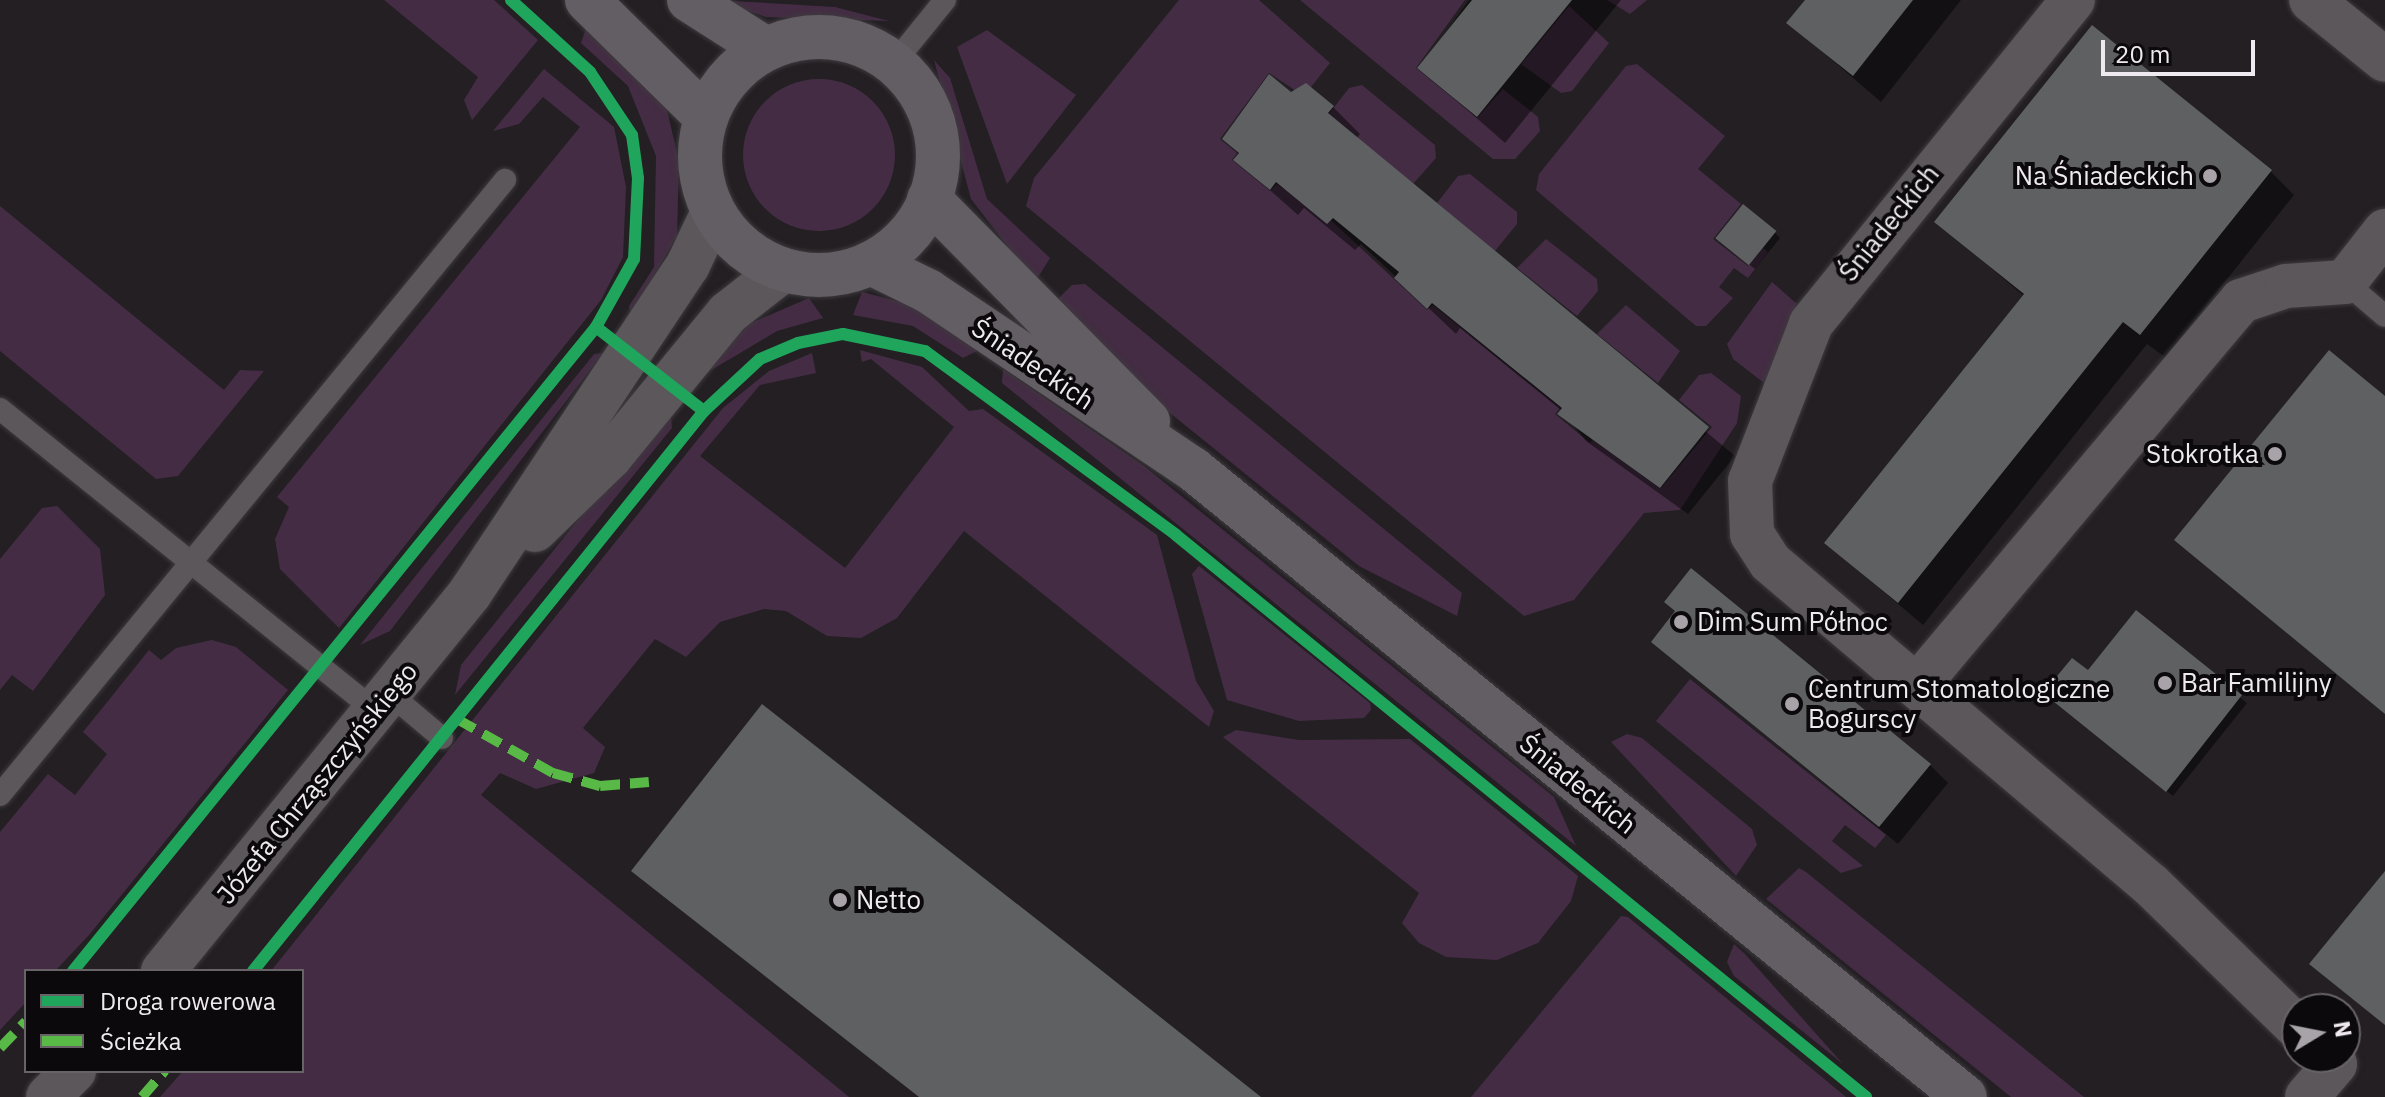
<!DOCTYPE html>
<html>
<head>
<meta charset="utf-8">
<style>
	body { margin:0 }
	#map { position:relative; width:2385px; height:1097px; overflow:hidden; background:#231f23; font-family:"IBM Plex Sans",sans-serif }
	div>[style] { position:absolute }
	[style*='--x'] { left:calc(var(--x)*1px); top:calc(var(--y)*1px); width:calc(var(--w)*1px); rotate:calc(var(--a)*1deg) }
	.green>* { inset:0; background:#442d44 }
	.round { border-radius:50% }
	.shadow>* { inset:0; background:#0007 }
	.building>* { inset:0; background:#5e6062; transform-origin:0 0 }
	.roads { filter:drop-shadow(0 0 2px #3d3a3d) drop-shadow(0 0 2px #3d3a3d) }
	.lane>* { height:22px; margin:-11px; padding:0 11px; transform-origin:11px; border-radius:11px; background:#5b575b }
	.street>* { height:44px; margin:-22px; padding:0 22px; transform-origin:22px; border-radius:22px; background:#5b575b }
	.secondary>* { height:44px; margin:-22px; padding:0 22px; transform-origin:22px; border-radius:22px; background:#635e63 }
	.secondary>.ring { margin:-22px; padding:0; box-sizing:content-box; background:none; border:44px solid #635e63; border-radius:50% }
	.quiet>* { height:10px; margin-top:-5px; transform-origin:0; background:repeating-linear-gradient(90deg,#58b947 0 20px,transparent 0 30px) }
	.cycleway>* { height:12px; margin:-6px; padding:0 6px; transform-origin:6px; border-radius:6px; background:#20a55d }
	.dots>* { width:22px; height:22px; translate:-50% -50%; box-sizing:border-box; border:4px solid #0c090c; border-radius:50% }
	span { translate:-50% -50%; white-space:nowrap; text-align:center; line-height:1.15; -webkit-text-stroke:8px #0c090c; paint-order:stroke }
	.poi-label { font-size:26px; color:#efeaef }
	.right { translate:-100% -50%; text-align:right }
	.left { translate:0 -50%; text-align:left }
	.street-label { font-size:26px; color:#efeaef }
	.legend { position:absolute; left:24px; top:969px; width:280px; height:104px; box-sizing:border-box; background:#0c090c; border:2px solid #676367; margin:0; padding:10px 14px; list-style:none; font-size:24px; color:#efeaef }
	.legend li { display:flex; align-items:center; gap:16px; height:40px }
	.legend b { width:40px; border:2px solid #676367 }
	.north { position:absolute; left:2281px; top:993px; width:80px; height:80px; box-sizing:border-box; background:#0c090c; border:2px solid #676367; border-radius:50%; rotate:80deg; font-size:22px; font-weight:700; line-height:32px; text-align:center; color:#efeaef }
	.north::after { content:''; display:block; margin:auto; width:28px; height:36px; background:#a8a3a8; clip-path:polygon(50% 0,100% 100%,50% 72%,0 100%) }
	.scale { position:absolute; left:2101px; top:40px; width:154px; height:36px; box-sizing:border-box; border:4px solid #efeaef; border-top:0; padding-left:10px; font-size:24px; line-height:28px; white-space:nowrap; color:#efeaef; -webkit-text-stroke:6px #0c090c; paint-order:stroke }
</style>
</head>
<body>
<div id="map">
	<div class="green">
		<i style="clip-path:polygon(384px 0,494px 0,538px 40px,472px 120px,464px 100px,478px 77px)"></i>
		<i style="clip-path:polygon(715px 0,835px 7px,889px 21px,766px 17px)"></i>
		<i style="clip-path:polygon(1179px 0,1259px 0,1330px 63px,1304px 96px,1269px 73px,1220px 139px,1237px 153px,1232px 160px,1270px 191px,1277px 184px,1334px 223px,1427px 310px,1433px 305px,1560px 408px,1555px 414px,1590px 443px,1595px 437px,1661px 488px,1712px 427px,1679px 400px,1699px 375px,1711px 373px,1741px 396px,1737px 423px,1680px 510px,1644px 513px,1574px 600px,1524px 616px,1026px 206px,1034px 178px)"></i>
		<i style="clip-path:polygon(1300px 0,1465px 0,1416px 68px,1477px 118px,1503px 89px,1538px 117px,1540px 131px,1515px 159px,1493px 159px)"></i>
		<i style="clip-path:polygon(1607px 0,1647px 0,1630px 14px)"></i>
		<i style="clip-path:polygon(1569px 6px,1609px 43px,1572px 91px,1561px 93px,1521px 64px)"></i>
		<i style="clip-path:polygon(588px 22px,666px 106px,679px 161px,677px 236px,631px 316px,629px 306px,654px 267px,656px 156px,628px 86px,581px 43px)"></i>
		<i style="clip-path:polygon(987px 30px,1076px 95px,1007px 184px,957px 47px)"></i>
		<i style="clip-path:polygon(934px 60px,950px 78px,987px 199px,1050px 258px,1035px 282px,971px 199px)"></i>
		<i style="clip-path:polygon(1637px 64px,1725px 136px,1698px 169px,1741px 204px,1713px 239px,1748px 266px,1763px 248px,1768px 252px,1748px 278px,1734px 268px,1719px 287px,1733px 298px,1706px 326px,1696px 326px,1536px 190px,1539px 174px,1626px 66px)"></i>
		<i style="clip-path:polygon(544px 69px,614px 127px,626px 187px,623px 257px,601px 300px,339px 628px,280px 569px,275px 539px,289px 507px,277px 497px,580px 127px,543px 97px,519px 124px,493px 131px)"></i>
		<i class="round" style="left:743px;top:79px;width:152px;height:152px"></i>
		<i style="clip-path:polygon(1362px 85px,1435px 145px,1436px 158px,1413px 184px,1328px 115px,1349px 88px)"></i>
		<i style="clip-path:polygon(1470px 174px,1517px 212px,1517px 224px,1495px 251px,1437px 203px,1458px 176px)"></i>
		<i style="clip-path:polygon(0 206px,224px 390px,240px 370px,264px 371px,178px 476px,156px 479px,0 351px)"></i>
		<i style="clip-path:polygon(1546px 239px,1597px 279px,1598px 291px,1577px 316px,1517px 268px)"></i>
		<i style="clip-path:polygon(1772px 282px,1797px 304px,1768px 386px,1733px 359px,1727px 344px)"></i>
		<i style="clip-path:polygon(1085px 284px,1462px 593px,1457px 616px,1359px 566px,1149px 396px,1058px 299px,1072px 285px)"></i>
		<i style="clip-path:polygon(862px 292px,920px 307px,979px 350px,963px 358px,913px 326px,853px 315px)"></i>
		<i style="clip-path:polygon(809px 298px,823px 318px,777px 331px,703px 375px,737px 329px)"></i>
		<i style="clip-path:polygon(1626px 305px,1680px 351px,1658px 383px,1597px 334px)"></i>
		<i style="clip-path:polygon(860px 350px,922px 367px,969px 411px,983px 409px,1157px 535px,1196px 681px,1214px 711px,1209px 727px,964px 531px,897px 618px,861px 638px,827px 636px,786px 611px,764px 609px,720px 622px,686px 657px,655px 639px,583px 728px,605px 747px,594px 773px,536px 789px,500px 773px,481px 795px,849px 1097px,160px 1097px,183px 1071px,302px 1071px,302px 971px,271px 971px,723px 408px,769px 371px,812px 353px,816px 373px,760px 385px,700px 456px,845px 568px,954px 427px,871px 359px,862px 362px)"></i>
		<i style="clip-path:polygon(603px 353px,390px 631px,360px 645px,594px 354px)"></i>
		<i style="clip-path:polygon(1003px 369px,1144px 466px,1554px 797px,1576px 846px,1002px 383px)"></i>
		<i style="clip-path:polygon(670px 406px,672px 428px,455px 695px,461px 665px)"></i>
		<i style="clip-path:polygon(57px 506px,100px 549px,105px 595px,33px 691px,12px 675px,0 690px,0 559px,42px 508px)"></i>
		<i style="clip-path:polygon(1199px 566px,1370px 703px,1371px 710px,1364px 718px,1299px 721px,1227px 700px,1192px 574px)"></i>
		<i style="clip-path:polygon(212px 640px,236px 647px,288px 690px,89px 935px,55px 971px,26px 971px,26px 1002px,0 1030px,0 832px,48px 774px,75px 795px,107px 754px,83px 732px,149px 650px,161px 660px,176px 648px)"></i>
		<i style="clip-path:polygon(1690px 679px,1886px 835px,1875px 848px,1845px 825px,1832px 841px,1863px 866px,1841px 873px,1656px 721px)"></i>
		<i style="clip-path:polygon(1236px 730px,1299px 740px,1410px 739px,1578px 876px,1571px 901px,1538px 943px,1497px 960px,1446px 957px,1419px 943px,1402px 923px,1419px 893px,1223px 737px)"></i>
		<i style="clip-path:polygon(1627px 734px,1642px 738px,1752px 829px,1757px 845px,1736px 876px,1611px 742px)"></i>
		<i style="clip-path:polygon(1799px 868px,1806px 872px,2084px 1097px,2011px 1097px,1766px 899px)"></i>
		<i style="clip-path:polygon(1621px 916px,1628px 917px,1846px 1097px,1471px 1097px)"></i>
		<i style="clip-path:polygon(1734px 944px,1745px 954px,1843px 1064px,1734px 976px,1727px 962px)"></i>
	</div>
	<div class="shadow">
		<i style="clip-path:polygon(1469px 0,1621px 0,1505px 143px,1420px 68px)"></i>
		<i style="clip-path:polygon(1807px 0,1961px 0,1881px 102px,1789px 23px)"></i>
		<i style="clip-path:polygon(1291px 94px,1333px 107px,1360px 134px,1356px 139px,1735px 456px,1688px 514px,1586px 441px,1562px 411px,1460px 328px,1456px 334px,1361px 244px,1355px 250px,1304px 208px,1298px 215px,1236px 160px,1240px 155px,1224px 138px)"></i>
		<i style="clip-path:polygon(2270px 171px,2294px 195px,2165px 357px,2147px 344px,1923px 625px,1826px 543px,2024px 296px,1937px 222px)"></i>
		<i style="clip-path:polygon(1774px 232px,1780px 238px,1755px 269px,1724px 244px)"></i>
		<i style="clip-path:polygon(2136px 613px,2247px 703px,2173px 796px,2051px 699px,2088px 673px)"></i>
		<i style="clip-path:polygon(1653px 641px,1930px 765px,1948px 783px,1898px 844px)"></i>
	</div>
	<div class="building">
		<i style="clip-path:polygon(1472px 0,1572px 0,1477px 117px,1417px 68px)"></i>
		<i style="clip-path:polygon(1805px 0,1913px 0,1853px 76px,1786px 23px)"></i>
		<i style="clip-path:polygon(2092px 25px,2272px 170px,2140px 335px,2123px 322px,1898px 603px,1824px 543px,2024px 294px,1934px 222px)"></i>
		<i style="clip-path:polygon(1269px 74px,1291px 92px,1306px 83px,1334px 106px,1328px 113px,1709px 427px,1660px 488px,1557px 414px,1562px 408px,1432px 303px,1427px 309px,1394px 278px,1399px 272px,1333px 218px,1327px 224px,1276px 182px,1270px 190px,1233px 160px,1239px 153px,1222px 139px)"></i>
		<i style="left:1743px;top:204px;width:43px;height:44px;rotate:39deg"></i>
		<i style="clip-path:polygon(2329px 350px,2385px 396px,2385px 714px,2174px 540px)"></i>
		<i style="clip-path:polygon(1691px 568px,1931px 764px,1879px 827px,1651px 642px,1675px 611px,1664px 602px)"></i>
		<i style="clip-path:polygon(2136px 610px,2242px 695px,2166px 792px,2043px 693px,2072px 658px,2088px 670px)"></i>
		<i style="clip-path:polygon(762px 704px,1072px 947px,1261px 1097px,919px 1097px,631px 871px)"></i>
		<i style="clip-path:polygon(2385px 871px,2385px 1025px,2309px 964px)"></i>
	</div>
	<div class="roads">
		<div class="lane">
			<i style="--x:894;--y:63;--w:81;--a:-51"></i>
			<i style="--x:2345;--y:282;--w:52;--a:40.4"></i>
			<i style="--x:0;--y:409;--w:482;--a:38.8"></i>
			<i style="--x:390;--y:694;--w:68;--a:40.2"></i>
			<i style="--x:0;--y:795;--w:796;--a:-50.61"></i>
		</div>
		<div class="street">
			<i style="--x:2073;--y:0;--w:417;--a:129"></i>
			<i style="--x:1811;--y:324;--w:168;--a:111.2"></i>
			<i style="--x:1750;--y:481;--w:53;--a:87.8"></i>
			<i style="--x:1752;--y:534;--w:33;--a:57"></i>
			<i style="--x:1770;--y:562;--w:499;--a:40.3"></i>
			<i style="--x:2151;--y:885;--w:204;--a:44.2"></i>
			<i style="--x:2311;--y:0;--w:95;--a:39"></i>
			<i style="--x:535;--y:530;--w:105;--a:-44.2"></i>
			<i style="--x:610;--y:457;--w:186;--a:-50.7"></i>
			<i style="--x:728;--y:313;--w:70;--a:-38"></i>
			<i style="--x:1918;--y:685;--w:502;--a:-49.93"></i>
			<i style="--x:2241;--y:301;--w:47;--a:-18.4"></i>
			<i style="--x:2286;--y:286;--w:59;--a:-3.9"></i>
			<i style="--x:2345;--y:282;--w:65;--a:-51.9"></i>
			<i style="--x:163;--y:971;--w:487;--a:-50.9"></i>
			<i style="--x:470;--y:593;--w:394;--a:-56.4"></i>
			<i style="--x:688;--y:265;--w:59;--a:-64.7"></i>
			<i style="--x:48;--y:1097;--w:37;--a:-45"></i>
			<i style="--x:2307;--y:1097;--w:43;--a:-49.7"></i>
			<i style="--x:2335;--y:1064;--w:10;--a:-135"></i>
		</div>
		<div class="secondary">
			<i style="--x:587;--y:0;--w:167;--a:44.5"></i>
			<i style="--x:689;--y:0;--w:91;--a:32.5"></i>
			<i class="ring" style="left:700px;top:37px;width:194px;height:194px"></i>
			<i style="--x:929;--y:199;--w:312;--a:45.4"></i>
			<i style="--x:871;--y:263;--w:64;--a:26.2"></i>
			<i style="--x:928;--y:291;--w:319;--a:33.9"></i>
			<i style="--x:1193;--y:469;--w:995;--a:39.13"></i>
		</div>
	</div>
	<div class="quiet">
		<i style="--x:457;--y:719;--w:110;--a:29.4"></i>
		<i style="--x:553;--y:773;--w:49;--a:15.5"></i>
		<i style="--x:600;--y:786;--w:49;--a:-4.7"></i>
		<i style="--x:0;--y:1048;--w:37;--a:-46"></i>
		<i style="--x:142;--y:1097;--w:35;--a:-49"></i>
	</div>
	<div class="cycleway">
		<i style="--x:511;--y:0;--w:107;--a:42.3"></i>
		<i style="--x:590;--y:72;--w:76;--a:56.3"></i>
		<i style="--x:632;--y:135;--w:43;--a:82.1"></i>
		<i style="--x:638;--y:178;--w:81;--a:92.8"></i>
		<i style="--x:634;--y:259;--w:78;--a:119.2"></i>
		<i style="--x:596;--y:327;--w:137;--a:37.9"></i>
		<i style="--x:704;--y:411;--w:76;--a:-42.9"></i>
		<i style="--x:760;--y:359;--w:41;--a:-22.8"></i>
		<i style="--x:798;--y:343;--w:46;--a:-11.3"></i>
		<i style="--x:843;--y:334;--w:84;--a:11.7"></i>
		<i style="--x:925;--y:351;--w:311;--a:36.2"></i>
		<i style="--x:1176;--y:535;--w:890;--a:39.16"></i>
		<i style="--x:73;--y:971;--w:830;--a:-50.92"></i>
		<i style="--x:253;--y:971;--w:719;--a:-51.15"></i>
	</div>
	<div class="dots">
		<i style="left:2210px;top:176px;background:#a8a3a8"></i>
		<i style="left:2275px;top:454px;background:#a8a3a8"></i>
		<i style="left:1681px;top:622px;background:#a8a3a8"></i>
		<i style="left:2165px;top:683px;background:#a8a3a8"></i>
		<i style="left:1792px;top:704px;background:#a8a3a8"></i>
		<i style="left:840px;top:900px;background:#a8a3a8"></i>
	</div>
	<div class="poi-label">
		<span class="right" style="left:2194px;top:176px">Na Śniadeckich</span>
		<span class="right" style="left:2259px;top:454px">Stokrotka</span>
		<span class="left" style="left:1697px;top:622px">Dim Sum Północ</span>
		<span class="left" style="left:2181px;top:683px">Bar Familijny</span>
		<span class="left" style="left:1808px;top:704px">Centrum Stomatologiczne<br>Bogurscy</span>
		<span class="left" style="left:856px;top:900px">Netto</span>
	</div>
	<div class="street-label">
		<span style="left:1889px;top:223px;rotate:-51deg">Śniadeckich</span>
		<span style="left:1033px;top:364px;rotate:34deg">Śniadeckich</span>
		<span style="left:317px;top:783px;rotate:-51deg">Józefa Chrząszczyńskiego</span>
		<span style="left:1578px;top:784px;rotate:39deg">Śniadeckich</span>
	</div>
	<ul class="legend">
	<li><b style="height:10px;background:#20a55d"></b>Droga rowerowa</li>
	<li><b style="height:10px;background:#58b947"></b>Ścieżka</li>
	</ul>
	<div class="north">N</div>
	<div class="scale">20 m</div>
</div>
</body>
</html>
